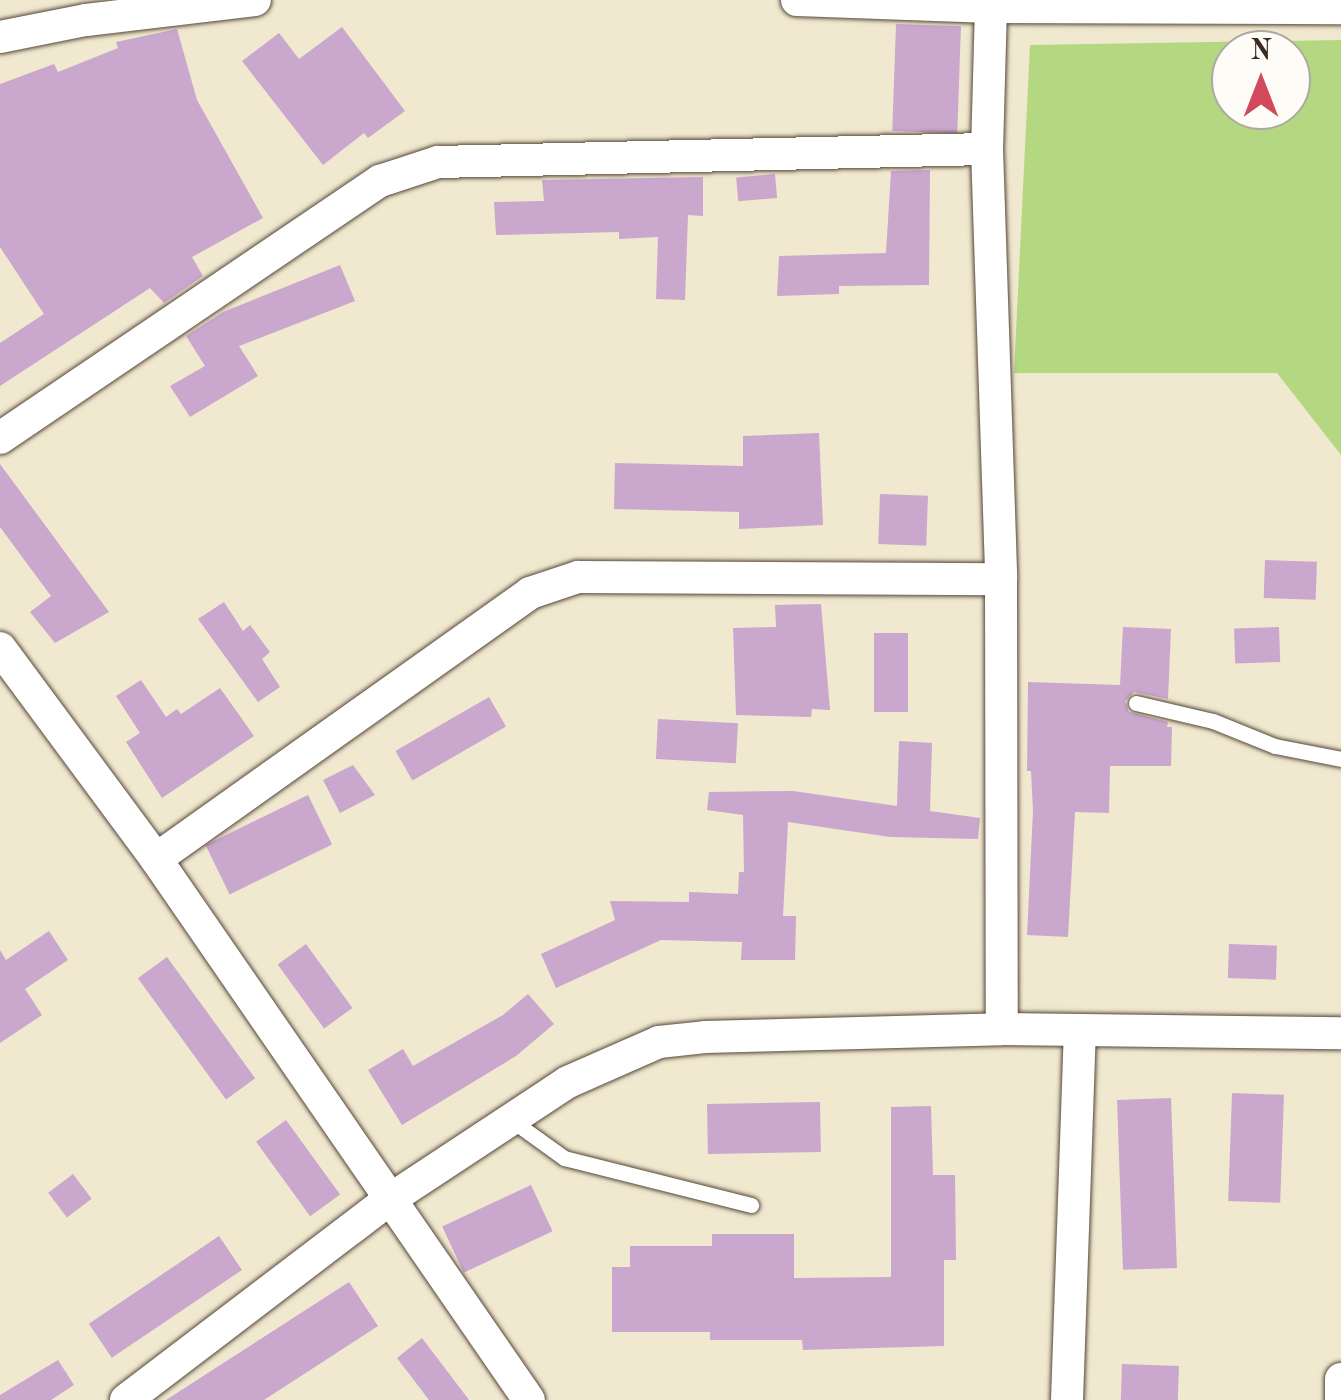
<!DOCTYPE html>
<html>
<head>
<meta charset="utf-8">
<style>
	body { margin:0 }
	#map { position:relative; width:1341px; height:1400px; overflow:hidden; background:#f0e8cf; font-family:"Old Standard TT",serif }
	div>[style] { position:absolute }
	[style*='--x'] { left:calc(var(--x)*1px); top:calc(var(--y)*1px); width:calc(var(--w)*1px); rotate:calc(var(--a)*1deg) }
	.green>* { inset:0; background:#b3d881 }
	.building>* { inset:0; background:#caa7cd; transform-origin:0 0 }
	.roads { filter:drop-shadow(0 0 2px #564639) drop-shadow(0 0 2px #564639) }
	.lane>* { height:15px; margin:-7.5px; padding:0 7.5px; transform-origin:7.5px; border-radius:7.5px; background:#fff }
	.street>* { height:32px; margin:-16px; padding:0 16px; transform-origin:16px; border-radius:16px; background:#fff }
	span { translate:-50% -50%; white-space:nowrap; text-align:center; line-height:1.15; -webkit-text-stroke:8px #fdfcf7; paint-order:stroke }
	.north { position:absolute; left:1211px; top:30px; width:100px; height:100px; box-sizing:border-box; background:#fdfcf7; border:2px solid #afa8a0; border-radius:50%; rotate:0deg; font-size:28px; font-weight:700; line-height:40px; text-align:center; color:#3b2a1e }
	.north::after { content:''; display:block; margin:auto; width:35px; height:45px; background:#d1495b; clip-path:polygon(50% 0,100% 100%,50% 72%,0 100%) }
</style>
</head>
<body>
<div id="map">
	<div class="green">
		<i style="clip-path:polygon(evenodd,1341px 40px,1341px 455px,1277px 373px,1014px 373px,1030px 45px,1341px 40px,1231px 50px,1291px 50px,1291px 110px,1231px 110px,1231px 50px)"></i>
	</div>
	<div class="building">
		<i style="left:896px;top:24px;width:65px;height:107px;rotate:2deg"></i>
		<i style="clip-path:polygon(342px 27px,405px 111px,368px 138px,364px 133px,323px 165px,242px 61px,279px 33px,299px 59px)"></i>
		<i style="clip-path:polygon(177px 29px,197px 100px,263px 218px,192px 257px,203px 276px,164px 303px,150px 288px,0 386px,0 343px,44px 314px,0 247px,0 84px,54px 64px,58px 72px,118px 48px,116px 42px)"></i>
		<i style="clip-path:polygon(930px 170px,929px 285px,839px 286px,839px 294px,777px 296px,779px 256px,886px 253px,891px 171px)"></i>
		<i style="left:775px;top:174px;width:24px;height:39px;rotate:85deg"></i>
		<i style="clip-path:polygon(703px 177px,703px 216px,688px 215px,685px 300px,656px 299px,658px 237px,619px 239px,619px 232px,496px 235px,494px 202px,544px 201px,542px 180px)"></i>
		<i style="clip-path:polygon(340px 265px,355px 301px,239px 346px,258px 376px,190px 417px,170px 386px,205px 366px,186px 336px,223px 312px)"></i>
		<i style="clip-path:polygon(819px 433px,823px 525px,739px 529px,739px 512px,614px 509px,615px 463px,743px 466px,743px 436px)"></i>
		<i style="clip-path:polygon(0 464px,109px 612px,55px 643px,30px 612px,51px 596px,0 527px)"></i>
		<i style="left:880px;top:494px;width:48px;height:50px;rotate:2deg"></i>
		<i style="left:1265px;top:560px;width:52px;height:38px;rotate:2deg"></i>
		<i style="clip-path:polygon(224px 602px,243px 631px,250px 625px,270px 652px,262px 659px,280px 687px,258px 702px,198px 619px)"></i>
		<i style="clip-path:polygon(821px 604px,830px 710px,812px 709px,811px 717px,736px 715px,733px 628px,776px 627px,775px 605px)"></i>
		<i style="clip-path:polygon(1123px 627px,1171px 629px,1168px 699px,1134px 692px,1125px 701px,1129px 712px,1168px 722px,1167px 727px,1172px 727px,1171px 766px,1110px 766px,1109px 813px,1075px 812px,1068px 937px,1027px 935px,1033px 811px,1031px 771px,1027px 771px,1028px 682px,1120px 685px)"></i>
		<i style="left:1279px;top:627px;width:35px;height:45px;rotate:88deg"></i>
		<i style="left:874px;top:633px;width:34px;height:79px"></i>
		<i style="clip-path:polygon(141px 680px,166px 717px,177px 709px,181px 714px,220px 688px,254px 736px,162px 798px,126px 742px,140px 733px,116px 696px)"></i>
		<i style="left:489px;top:697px;width:34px;height:108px;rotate:60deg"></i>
		<i style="left:658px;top:719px;width:80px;height:40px;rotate:3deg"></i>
		<i style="clip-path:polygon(899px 741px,932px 743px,930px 811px,980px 818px,978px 839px,890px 837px,788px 822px,783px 916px,796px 916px,795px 960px,741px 960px,742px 942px,661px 940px,556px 988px,541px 954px,615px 920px,610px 901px,689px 902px,689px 892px,738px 894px,739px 872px,744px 872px,743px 815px,707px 810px,709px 792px,793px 791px,897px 806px)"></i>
		<i style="clip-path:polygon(353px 765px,375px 795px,340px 813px,323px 780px)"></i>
		<i style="left:308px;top:795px;width:55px;height:114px;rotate:64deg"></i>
		<i style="clip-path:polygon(49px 931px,68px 960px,25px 989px,42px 1015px,0 1043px,0 950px,6px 960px)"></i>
		<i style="left:306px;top:944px;width:79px;height:35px;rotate:54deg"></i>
		<i style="left:1229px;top:944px;width:48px;height:34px;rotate:2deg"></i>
		<i style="left:167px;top:957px;width:150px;height:36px;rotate:54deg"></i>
		<i style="clip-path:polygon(528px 994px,554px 1024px,516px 1056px,402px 1125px,368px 1070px,403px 1049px,413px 1066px,503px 1015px)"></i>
		<i style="left:1232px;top:1093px;width:52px;height:108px;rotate:2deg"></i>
		<i style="left:1171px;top:1098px;width:170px;height:54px;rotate:88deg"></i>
		<i style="left:820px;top:1102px;width:50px;height:113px;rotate:89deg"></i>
		<i style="clip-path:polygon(931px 1106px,933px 1175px,955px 1175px,956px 1260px,944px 1260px,944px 1346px,803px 1350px,802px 1340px,710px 1340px,710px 1332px,612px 1332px,612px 1267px,630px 1267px,630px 1246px,712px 1246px,712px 1234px,794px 1234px,794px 1278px,891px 1277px,891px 1107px)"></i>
		<i style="left:286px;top:1120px;width:92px;height:37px;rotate:54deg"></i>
		<i style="left:73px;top:1174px;width:31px;height:31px;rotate:53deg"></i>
		<i style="left:531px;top:1185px;width:51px;height:98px;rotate:65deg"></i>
		<i style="left:219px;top:1236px;width:41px;height:157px;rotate:56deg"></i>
		<i style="clip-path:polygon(349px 1282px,378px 1326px,264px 1400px,166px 1400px)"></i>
		<i style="clip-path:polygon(422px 1338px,469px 1400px,429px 1400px,397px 1358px)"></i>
		<i style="clip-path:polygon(58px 1360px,74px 1385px,51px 1400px,0 1400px,0 1395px)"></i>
		<i style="left:1122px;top:1364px;width:57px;height:36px;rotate:2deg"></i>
	</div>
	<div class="roads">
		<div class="lane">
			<i style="--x:1136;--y:703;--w:79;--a:13.2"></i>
			<i style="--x:1213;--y:721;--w:67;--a:22"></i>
			<i style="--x:1275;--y:746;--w:67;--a:11.1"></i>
			<i style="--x:510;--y:1119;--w:67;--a:35.8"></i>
			<i style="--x:564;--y:1158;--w:193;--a:14.1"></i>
		</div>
		<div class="street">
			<i style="--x:797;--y:0;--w:194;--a:2.1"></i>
			<i style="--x:991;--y:7;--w:350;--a:0.2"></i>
			<i style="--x:991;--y:7;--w:142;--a:91.6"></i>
			<i style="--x:987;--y:149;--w:430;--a:88.1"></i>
			<i style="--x:1001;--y:579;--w:450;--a:89.9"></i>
			<i style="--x:0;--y:37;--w:88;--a:-11.2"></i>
			<i style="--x:86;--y:20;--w:170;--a:-6.7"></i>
			<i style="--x:0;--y:438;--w:459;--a:-34.1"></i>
			<i style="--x:380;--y:181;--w:61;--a:-18.1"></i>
			<i style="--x:438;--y:162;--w:549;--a:-1.36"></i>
			<i style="--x:0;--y:648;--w:262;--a:53.5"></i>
			<i style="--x:156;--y:859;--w:657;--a:55.42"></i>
			<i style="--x:156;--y:859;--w:459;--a:-35.4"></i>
			<i style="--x:530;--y:593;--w:51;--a:-18.4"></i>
			<i style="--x:578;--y:577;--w:423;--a:0.3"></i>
			<i style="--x:126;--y:1400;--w:330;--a:-37.3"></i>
			<i style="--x:389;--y:1200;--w:214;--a:-33.4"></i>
			<i style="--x:568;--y:1082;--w:99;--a:-23.7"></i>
			<i style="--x:659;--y:1042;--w:46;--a:-6.2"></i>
			<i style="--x:705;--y:1037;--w:297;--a:-1.5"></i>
			<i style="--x:1002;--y:1029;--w:339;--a:0.7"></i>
			<i style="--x:1067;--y:1400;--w:370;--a:-88"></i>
			<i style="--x:1341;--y:1400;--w:21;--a:-90"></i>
		</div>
	</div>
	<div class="north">N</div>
</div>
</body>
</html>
